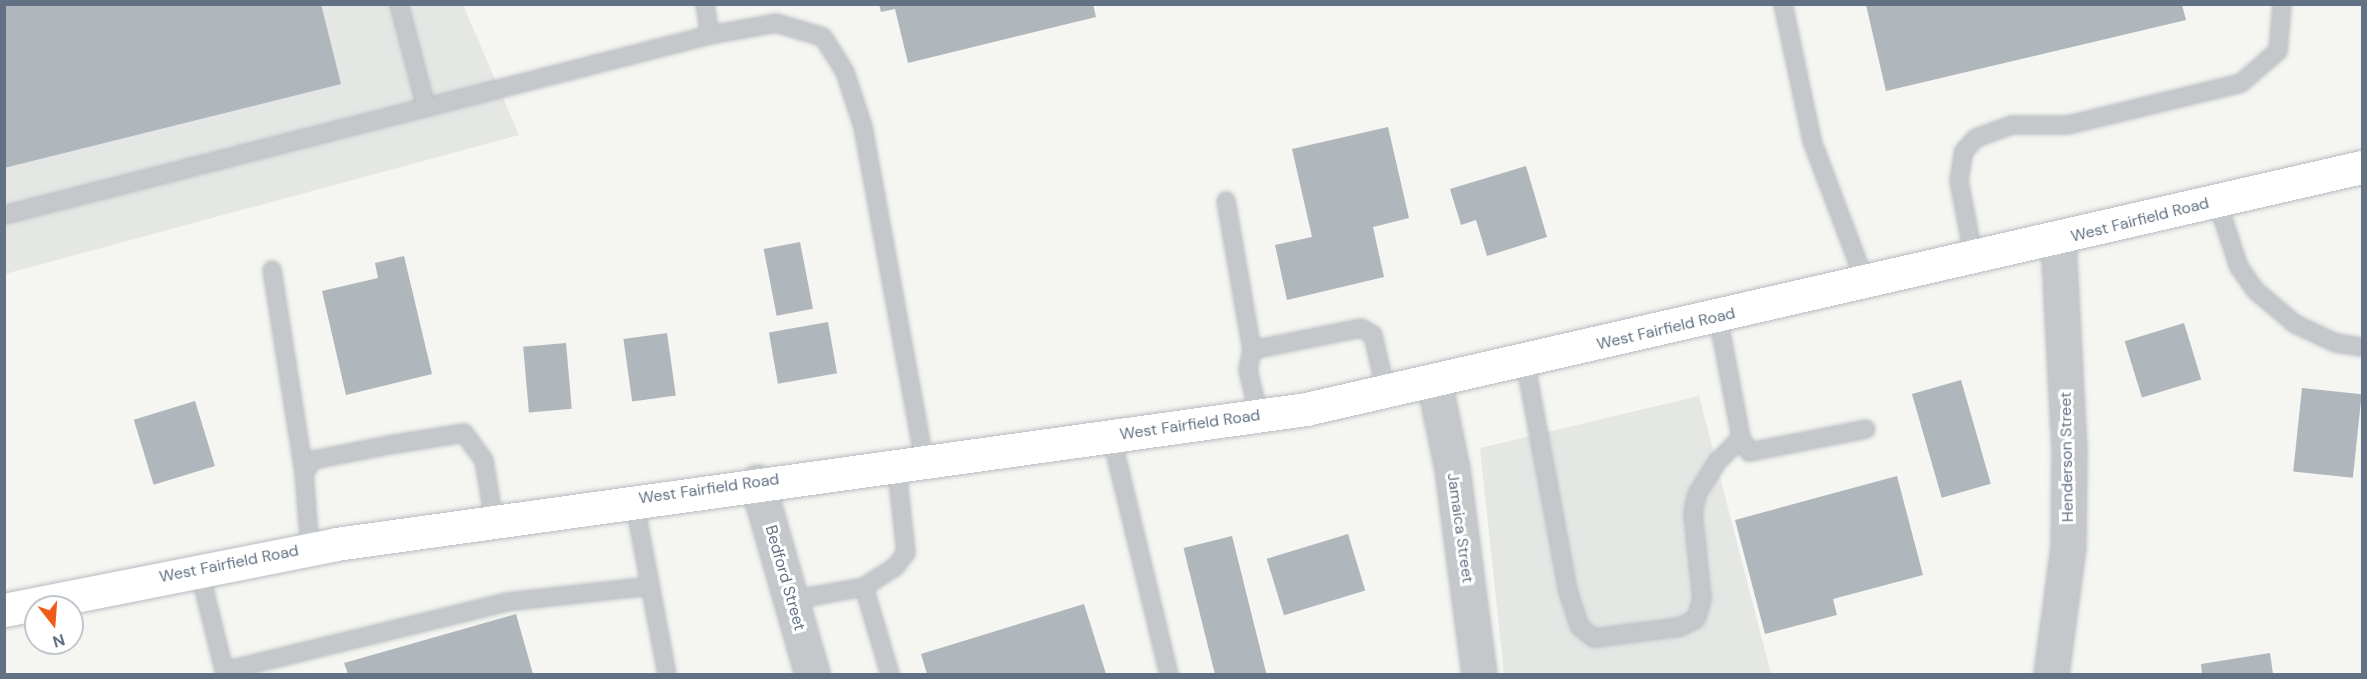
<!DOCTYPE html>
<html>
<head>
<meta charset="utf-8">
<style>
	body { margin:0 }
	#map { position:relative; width:2367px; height:679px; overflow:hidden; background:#f5f5f1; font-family:"DM Sans",sans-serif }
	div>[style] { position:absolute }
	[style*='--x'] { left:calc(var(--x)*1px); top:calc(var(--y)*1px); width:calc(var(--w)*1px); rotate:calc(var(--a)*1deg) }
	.built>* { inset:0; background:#e5e7e4 }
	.building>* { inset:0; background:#afb6bc; transform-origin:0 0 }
	.roads { filter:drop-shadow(0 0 2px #b6bbc0) drop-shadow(0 0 2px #b6bbc0) }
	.lane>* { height:16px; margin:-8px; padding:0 8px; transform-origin:8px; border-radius:8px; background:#c4c8cb }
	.street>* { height:33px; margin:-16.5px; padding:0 16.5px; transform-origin:16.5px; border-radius:16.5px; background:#c4c8cb }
	.secondary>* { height:33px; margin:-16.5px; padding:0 16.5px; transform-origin:16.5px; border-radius:16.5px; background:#fff }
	span { translate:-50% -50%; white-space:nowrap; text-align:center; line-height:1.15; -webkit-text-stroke:6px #fff; paint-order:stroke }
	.street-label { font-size:16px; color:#627284 }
	.frame { position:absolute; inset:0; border:6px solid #627284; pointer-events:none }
	.north { position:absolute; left:24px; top:595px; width:60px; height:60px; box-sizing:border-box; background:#fff; border:2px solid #c0c7ce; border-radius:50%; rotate:163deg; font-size:16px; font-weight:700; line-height:24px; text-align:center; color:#627284 }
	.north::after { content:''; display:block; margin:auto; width:21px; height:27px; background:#ef5c17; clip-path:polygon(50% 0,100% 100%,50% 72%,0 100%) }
</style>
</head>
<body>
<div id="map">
	<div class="built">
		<i style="clip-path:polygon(5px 5px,463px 5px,519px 135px,5px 274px)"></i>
		<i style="clip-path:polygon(1699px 396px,1771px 674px,1504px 674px,1480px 448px)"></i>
	</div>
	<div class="building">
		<i style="clip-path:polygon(4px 4px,321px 4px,341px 84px,4px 168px)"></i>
		<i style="clip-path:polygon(879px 4px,1093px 4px,1096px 17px,908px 63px,895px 9px,881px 12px)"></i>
		<i style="clip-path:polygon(1866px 5px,2182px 5px,2186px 20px,1886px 91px)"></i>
		<i style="clip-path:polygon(1388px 127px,1409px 218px,1373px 227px,1384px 277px,1287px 300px,1275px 245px,1312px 237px,1292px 149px)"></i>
		<i style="clip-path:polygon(1526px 166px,1547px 237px,1487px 256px,1476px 220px,1461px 225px,1450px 189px)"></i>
		<i style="left:800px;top:242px;width:68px;height:37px;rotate:79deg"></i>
		<i style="clip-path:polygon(404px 256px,432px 374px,346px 395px,322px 291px,378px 278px,375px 263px)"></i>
		<i style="left:828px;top:322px;width:52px;height:60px;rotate:80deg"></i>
		<i style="left:2184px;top:323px;width:59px;height:62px;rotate:73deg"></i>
		<i style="left:667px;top:333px;width:63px;height:44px;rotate:82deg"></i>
		<i style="left:566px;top:343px;width:66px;height:43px;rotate:85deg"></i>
		<i style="left:1961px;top:380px;width:108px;height:51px;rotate:74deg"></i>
		<i style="left:2302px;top:388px;width:60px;height:84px;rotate:6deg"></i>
		<i style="left:195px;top:401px;width:68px;height:64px;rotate:73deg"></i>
		<i style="clip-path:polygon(1897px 476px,1923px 575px,1833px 599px,1837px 615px,1765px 634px,1735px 520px)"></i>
		<i style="left:1348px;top:534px;width:59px;height:85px;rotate:73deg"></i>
		<i style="left:1232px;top:536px;width:142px;height:50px;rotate:76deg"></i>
		<i style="clip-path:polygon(1084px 604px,1106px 674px,927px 674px,921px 654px)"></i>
		<i style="clip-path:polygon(516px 614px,533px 674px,348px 674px,344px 663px)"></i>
		<i style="clip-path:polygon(2270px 653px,2273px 674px,2202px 674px,2201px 664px)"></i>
	</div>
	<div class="roads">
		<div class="lane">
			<i style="--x:399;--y:4;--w:106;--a:75.3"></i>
			<i style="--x:705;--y:4;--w:31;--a:81"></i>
			<i style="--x:1783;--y:4;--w:140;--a:78"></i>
			<i style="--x:1812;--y:141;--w:153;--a:69.3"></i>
			<i style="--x:1226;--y:201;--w:151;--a:80.1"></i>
			<i style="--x:2217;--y:201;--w:70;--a:71.6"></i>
			<i style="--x:2239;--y:267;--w:29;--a:55"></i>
			<i style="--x:2256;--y:291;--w:51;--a:40.2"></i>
			<i style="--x:2295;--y:324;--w:45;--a:24.9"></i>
			<i style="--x:2336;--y:343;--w:26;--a:9"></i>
			<i style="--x:4;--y:215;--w:729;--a:-14.3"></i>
			<i style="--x:710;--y:35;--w:67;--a:-10.3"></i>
			<i style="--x:776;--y:23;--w:49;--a:16.6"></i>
			<i style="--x:823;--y:37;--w:41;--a:57.8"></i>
			<i style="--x:845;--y:72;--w:58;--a:71.9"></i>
			<i style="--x:863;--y:127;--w:339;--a:79.6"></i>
			<i style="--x:1974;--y:259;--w:79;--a:-100.9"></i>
			<i style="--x:1959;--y:181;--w:30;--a:-81"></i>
			<i style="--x:1964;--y:151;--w:18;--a:-47"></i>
			<i style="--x:1976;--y:138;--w:38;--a:-20"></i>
			<i style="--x:2012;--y:125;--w:56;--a:0"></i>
			<i style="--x:2068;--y:125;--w:178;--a:-13.6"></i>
			<i style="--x:2241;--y:83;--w:49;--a:-40.9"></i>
			<i style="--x:2278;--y:51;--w:47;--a:-85.1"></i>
			<i style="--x:272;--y:270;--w:206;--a:81"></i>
			<i style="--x:1718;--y:317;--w:123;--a:79.2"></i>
			<i style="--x:1741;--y:438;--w:16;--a:60"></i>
			<i style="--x:1749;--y:452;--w:119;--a:-11.1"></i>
			<i style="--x:1525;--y:361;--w:234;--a:79.4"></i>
			<i style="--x:1568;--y:591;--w:38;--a:72"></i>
			<i style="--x:1580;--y:627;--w:18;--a:38"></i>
			<i style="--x:1594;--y:638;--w:87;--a:-7.3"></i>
			<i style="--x:1680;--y:627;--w:18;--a:-27"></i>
			<i style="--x:1696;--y:619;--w:21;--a:-73"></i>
			<i style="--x:1702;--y:599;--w:86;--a:-96"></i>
			<i style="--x:1693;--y:513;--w:19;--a:-78"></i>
			<i style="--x:1697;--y:494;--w:39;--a:-58"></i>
			<i style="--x:1718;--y:461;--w:33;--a:-45"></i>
			<i style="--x:1259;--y:416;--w:47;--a:-103.4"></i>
			<i style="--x:1248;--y:370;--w:20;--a:-79"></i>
			<i style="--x:1252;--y:350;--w:111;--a:-11.4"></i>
			<i style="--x:1361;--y:328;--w:14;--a:30"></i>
			<i style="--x:1373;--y:335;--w:58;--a:77.2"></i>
			<i style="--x:1111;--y:435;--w:246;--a:76.4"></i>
			<i style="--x:634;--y:500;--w:177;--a:79.3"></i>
			<i style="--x:310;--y:549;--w:76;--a:-94.5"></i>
			<i style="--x:304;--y:473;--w:16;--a:-55"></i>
			<i style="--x:313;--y:460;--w:77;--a:-11.2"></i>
			<i style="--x:389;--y:445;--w:76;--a:-9.1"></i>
			<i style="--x:464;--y:433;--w:34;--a:54"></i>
			<i style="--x:484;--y:461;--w:60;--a:80.4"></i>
			<i style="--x:199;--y:569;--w:108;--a:76.1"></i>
			<i style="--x:864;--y:587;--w:91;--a:73.4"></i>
			<i style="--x:791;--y:600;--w:74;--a:-10.1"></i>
			<i style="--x:864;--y:587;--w:37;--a:-33"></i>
			<i style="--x:895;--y:567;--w:18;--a:-52"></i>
			<i style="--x:906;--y:553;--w:91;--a:-96.3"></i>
			<i style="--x:224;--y:671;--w:290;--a:-13.7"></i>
			<i style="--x:506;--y:602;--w:145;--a:-6.3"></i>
		</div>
		<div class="street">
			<i style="--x:1434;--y:382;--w:89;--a:78.3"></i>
			<i style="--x:1452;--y:469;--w:207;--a:82.5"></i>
			<i style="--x:757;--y:482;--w:200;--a:74"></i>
			<i style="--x:2051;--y:674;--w:129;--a:-82.4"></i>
			<i style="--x:2068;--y:546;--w:96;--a:-89.4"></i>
			<i style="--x:2069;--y:450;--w:210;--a:-93"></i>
		</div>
		<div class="secondary">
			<i style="--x:4;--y:610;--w:338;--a:-11.2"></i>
			<i style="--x:336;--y:544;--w:979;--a:-7.92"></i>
			<i style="--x:1306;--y:409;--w:1083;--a:-12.91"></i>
		</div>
	</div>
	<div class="street-label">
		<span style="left:2140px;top:220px;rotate:-14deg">West Fairfield Road</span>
		<span style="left:1666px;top:329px;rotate:-13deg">West Fairfield Road</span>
		<span style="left:1190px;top:425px;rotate:-8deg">West Fairfield Road</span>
		<span style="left:2067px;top:457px;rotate:-91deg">Henderson Street</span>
		<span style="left:709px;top:489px;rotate:-8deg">West Fairfield Road</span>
		<span style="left:1460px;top:528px;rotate:82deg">Jamaica Street</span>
		<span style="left:229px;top:564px;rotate:-11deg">West Fairfield Road</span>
		<span style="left:785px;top:578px;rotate:74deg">Bedford Street</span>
	</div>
	<div class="frame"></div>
	<div class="north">N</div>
</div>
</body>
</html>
